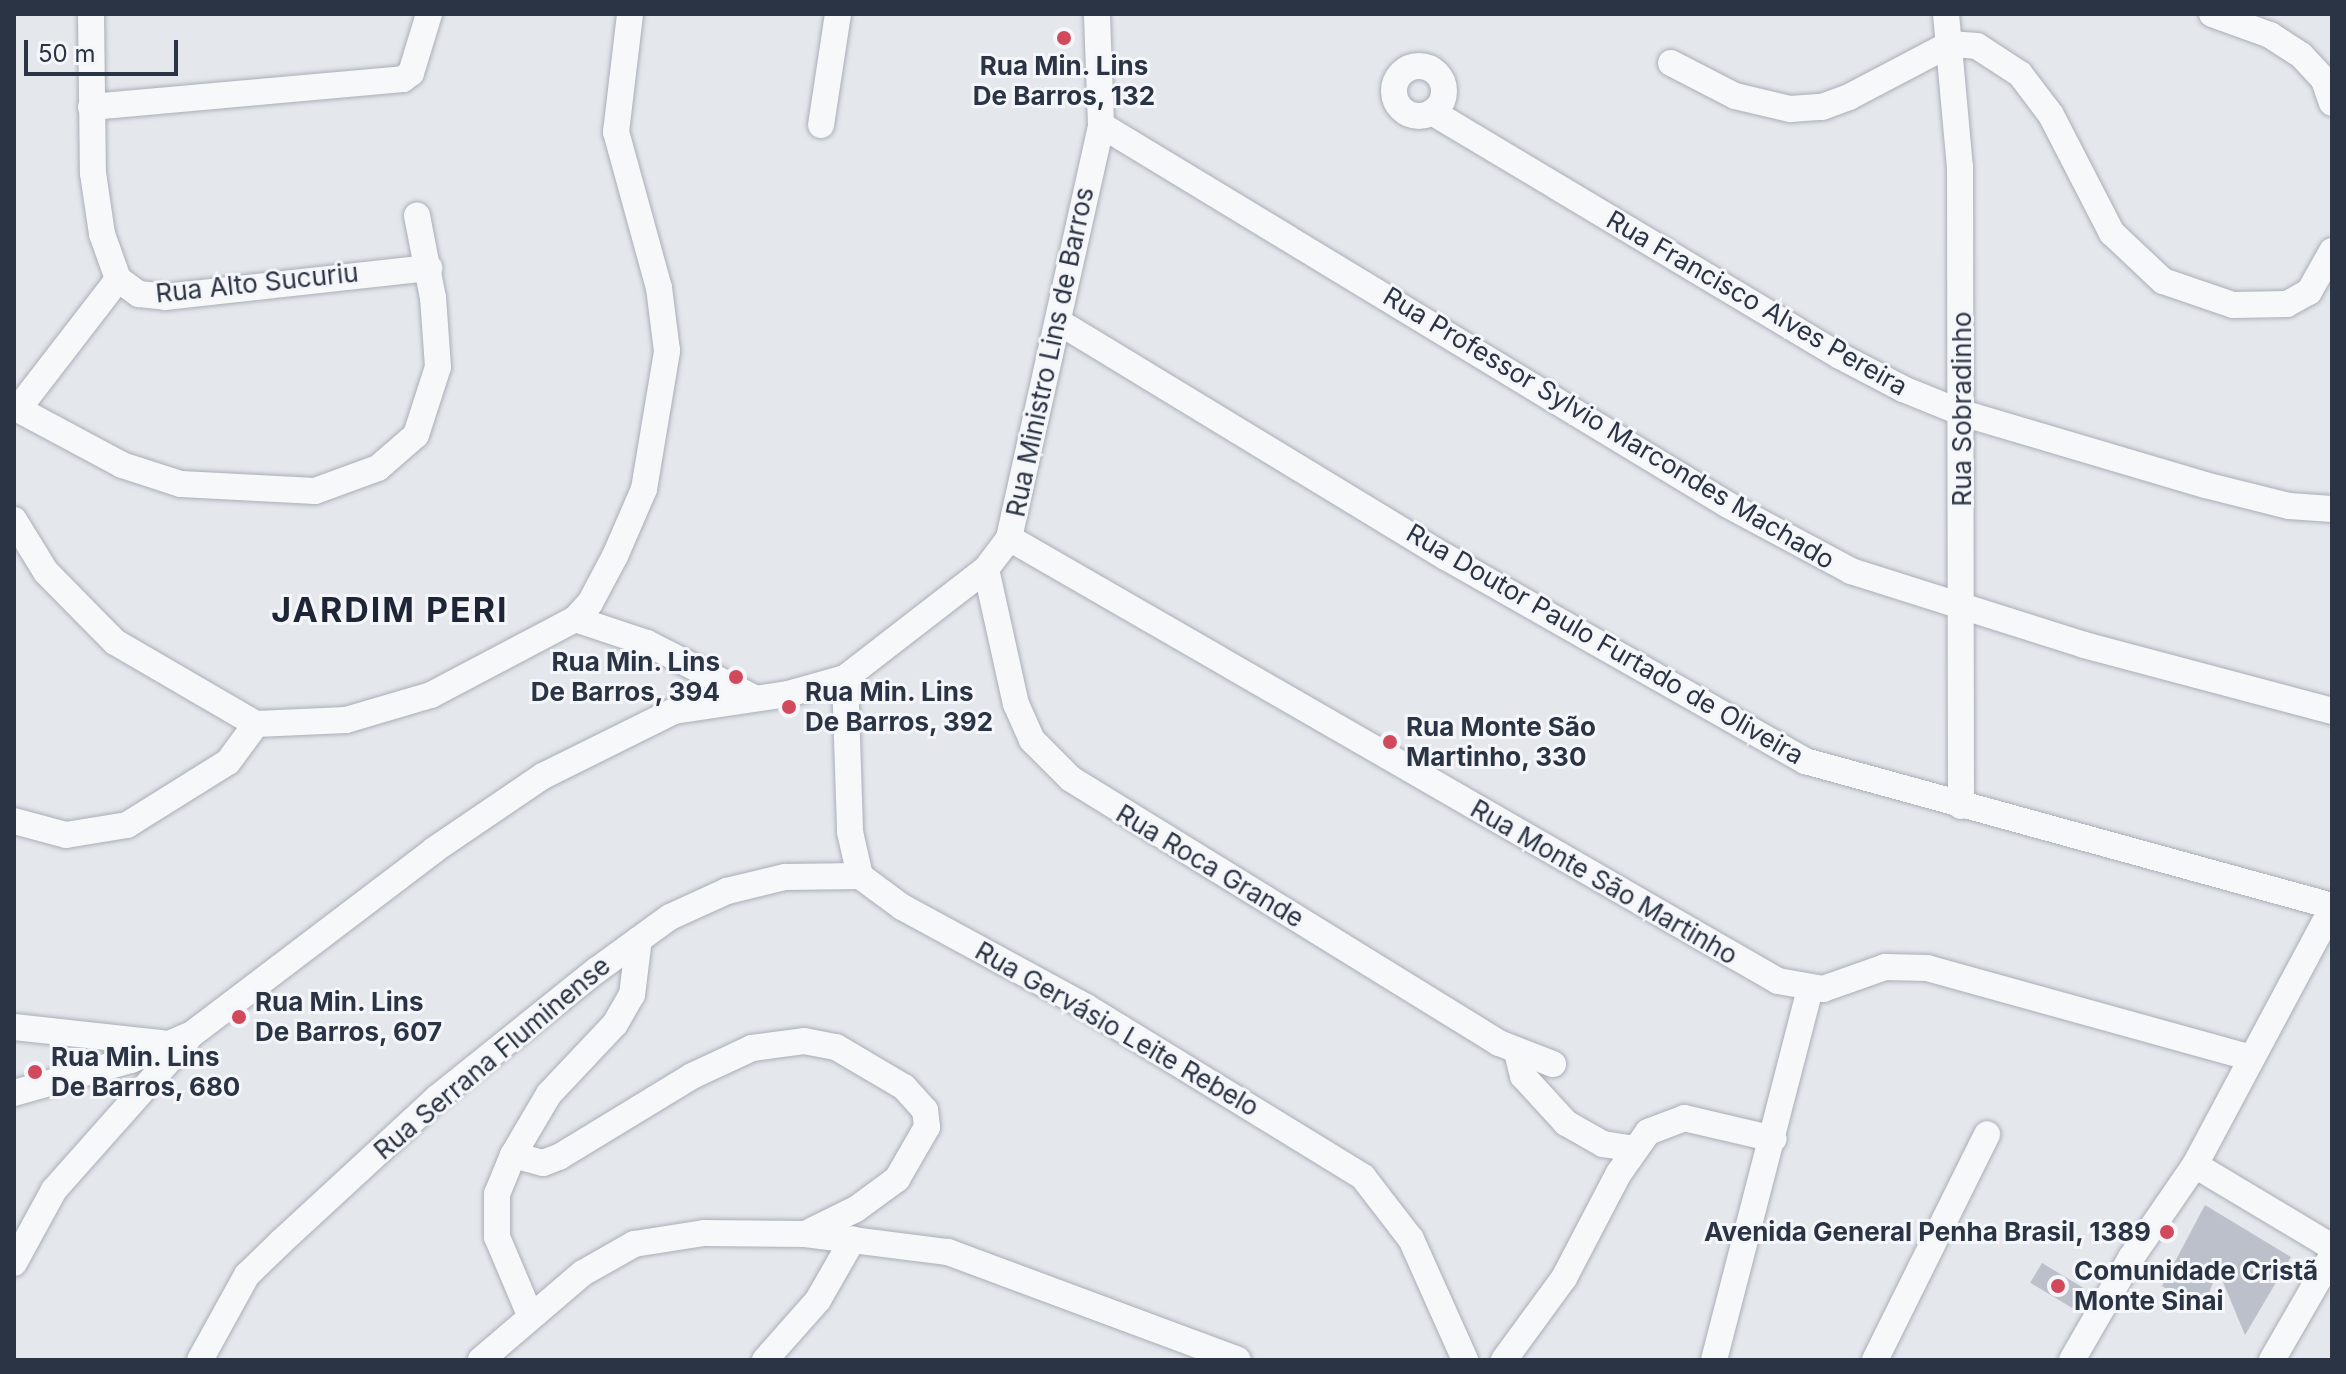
<!DOCTYPE html>
<html>
<head>
<meta charset="utf-8">
<style>
	body { margin:0 }
	#map { position:relative; width:2346px; height:1374px; overflow:hidden; background:#e4e7ec; font-family:Inter,sans-serif }
	div>[style] { position:absolute }
	[style*='--x'] { left:calc(var(--x)*1px); top:calc(var(--y)*1px); width:calc(var(--w)*1px); rotate:calc(var(--a)*1deg) }
	.building>* { inset:0; background:#bbc0ca; transform-origin:0 0 }
	.roads { filter:drop-shadow(0 0 2px #a9aeb7) drop-shadow(0 0 2px #a9aeb7) }
	.minor>* { height:26px; margin:-13px; padding:0 13px; transform-origin:13px; border-radius:13px; background:#f7f8fa }
	.minor>.ring { margin:-13px; padding:0; box-sizing:content-box; background:none; border:26px solid #f7f8fa; border-radius:50% }
	.dots>* { width:22px; height:22px; translate:-50% -50%; box-sizing:border-box; border:4px solid #f4f6f9; border-radius:50% }
	span { translate:-50% -50%; white-space:nowrap; text-align:center; line-height:1.15; -webkit-text-stroke:6px #f4f6f9; paint-order:stroke }
	.poi-label { font-size:26px; color:#2b3445; font-weight:700 }
	.right { translate:-100% -50%; text-align:right }
	.left { translate:0 -50%; text-align:left }
	.street-label { font-size:26px; color:#2b3445 }
	.district-label { font-size:34px; color:#1d2536; font-weight:700; letter-spacing:2px }
	.frame { position:absolute; inset:0; border:16px solid #2b3445; pointer-events:none }
	.scale { position:absolute; left:24px; top:40px; width:154px; height:36px; box-sizing:border-box; border:4px solid #2b3445; border-top:0; padding-left:10px; font-size:24px; line-height:28px; white-space:nowrap; color:#2b3445; -webkit-text-stroke:6px #f4f6f9; paint-order:stroke }
</style>
</head>
<body>
<div id="map">
	<div class="building">
		<i style="clip-path:polygon(2205px 1205px,2291px 1257px,2245px 1335px,2218px 1270px,2202px 1311px,2162px 1286px)"></i>
		<i style="left:2042px;top:1263px;width:49px;height:23px;rotate:31deg"></i>
	</div>
	<div class="roads">
		<div class="minor">
			<i style="--x:91;--y:14;--w:159;--a:89.3"></i>
			<i style="--x:93;--y:173;--w:62;--a:81.6"></i>
			<i style="--x:102;--y:234;--w:48;--a:70.4"></i>
			<i style="--x:118;--y:279;--w:26;--a:36"></i>
			<i style="--x:139;--y:294;--w:27;--a:6"></i>
			<i style="--x:166;--y:297;--w:265;--a:-6.3"></i>
			<i style="--x:1946;--y:14;--w:154;--a:84.8"></i>
			<i style="--x:1960;--y:167;--w:639;--a:89.91"></i>
			<i style="--x:2212;--y:14;--w:62;--a:19.9"></i>
			<i style="--x:2270;--y:35;--w:37;--a:33"></i>
			<i style="--x:2301;--y:55;--w:34;--a:47"></i>
			<i style="--x:2324;--y:80;--w:24;--a:71"></i>
			<i style="--x:1671;--y:63;--w:72;--a:27.3"></i>
			<i style="--x:1735;--y:96;--w:57;--a:13.3"></i>
			<i style="--x:1790;--y:109;--w:32;--a:-4"></i>
			<i style="--x:1822;--y:107;--w:29;--a:-20"></i>
			<i style="--x:1849;--y:97;--w:114;--a:-27.7"></i>
			<i style="--x:1950;--y:44;--w:27;--a:4"></i>
			<i style="--x:1977;--y:46;--w:51;--a:33.1"></i>
			<i style="--x:2020;--y:74;--w:51;--a:52.9"></i>
			<i style="--x:2051;--y:115;--w:133;--a:62.7"></i>
			<i style="--x:2112;--y:233;--w:70;--a:43.3"></i>
			<i style="--x:2163;--y:281;--w:74;--a:18.9"></i>
			<i style="--x:2233;--y:305;--w:54;--a:-1.1"></i>
			<i style="--x:2287;--y:304;--w:25;--a:-29"></i>
			<i style="--x:2309;--y:292;--w:47;--a:-60.7"></i>
			<i class="ring" style="left:1394px;top:66px;width:24px;height:24px"></i>
			<i style="--x:91;--y:107;--w:313;--a:-5.1"></i>
			<i style="--x:403;--y:79;--w:10;--a:-37"></i>
			<i style="--x:411;--y:73;--w:62;--a:-73"></i>
			<i style="--x:1432;--y:112;--w:475;--a:30.9"></i>
			<i style="--x:1840;--y:356;--w:71;--a:27.6"></i>
			<i style="--x:1903;--y:389;--w:64;--a:22.1"></i>
			<i style="--x:1962;--y:413;--w:253;--a:16.5"></i>
			<i style="--x:2205;--y:485;--w:87;--a:14"></i>
			<i style="--x:2289;--y:506;--w:43;--a:4"></i>
			<i style="--x:821;--y:125;--w:112;--a:-81.3"></i>
			<i style="--x:1101;--y:125;--w:733;--a:31.22"></i>
			<i style="--x:1728;--y:505;--w:140;--a:28.2"></i>
			<i style="--x:1851;--y:571;--w:244;--a:17.6"></i>
			<i style="--x:2084;--y:645;--w:257;--a:14.9"></i>
			<i style="--x:1059;--y:322;--w:453;--a:31.3"></i>
			<i style="--x:1446;--y:557;--w:413;--a:29.6"></i>
			<i style="--x:1805;--y:761;--w:547;--a:15.38"></i>
			<i style="--x:14;--y:407;--w:123;--a:28.2"></i>
			<i style="--x:122;--y:465;--w:62;--a:17.9"></i>
			<i style="--x:181;--y:484;--w:134;--a:3"></i>
			<i style="--x:315;--y:491;--w:67;--a:-20.1"></i>
			<i style="--x:378;--y:468;--w:50;--a:-41"></i>
			<i style="--x:416;--y:435;--w:71;--a:-72.1"></i>
			<i style="--x:438;--y:367;--w:69;--a:-94.1"></i>
			<i style="--x:433;--y:298;--w:84;--a:-101"></i>
			<i style="--x:18;--y:409;--w:164;--a:-52.4"></i>
			<i style="--x:14;--y:520;--w:61;--a:58.4"></i>
			<i style="--x:46;--y:572;--w:98;--a:45.4"></i>
			<i style="--x:115;--y:642;--w:163;--a:30.2"></i>
			<i style="--x:256;--y:724;--w:90;--a:-2.5"></i>
			<i style="--x:346;--y:720;--w:89;--a:-16.4"></i>
			<i style="--x:431;--y:695;--w:163;--a:-27.8"></i>
			<i style="--x:575;--y:619;--w:22;--a:-47"></i>
			<i style="--x:590;--y:603;--w:53;--a:-62"></i>
			<i style="--x:615;--y:556;--w:73;--a:-66.6"></i>
			<i style="--x:644;--y:489;--w:140;--a:-80.5"></i>
			<i style="--x:667;--y:351;--w:64;--a:-97.2"></i>
			<i style="--x:659;--y:288;--w:162;--a:-105.4"></i>
			<i style="--x:616;--y:132;--w:119;--a:-83.2"></i>
			<i style="--x:1009;--y:538;--w:887;--a:29.95"></i>
			<i style="--x:1778;--y:981;--w:46;--a:10.1"></i>
			<i style="--x:1823;--y:989;--w:66;--a:-19.5"></i>
			<i style="--x:1885;--y:967;--w:42;--a:1.4"></i>
			<i style="--x:1927;--y:968;--w:333;--a:15.5"></i>
			<i style="--x:986;--y:569;--w:138;--a:77.5"></i>
			<i style="--x:1016;--y:704;--w:39;--a:66"></i>
			<i style="--x:1032;--y:740;--w:55;--a:45"></i>
			<i style="--x:1071;--y:779;--w:503;--a:31.67"></i>
			<i style="--x:1499;--y:1043;--w:58;--a:21.3"></i>
			<i style="--x:575;--y:619;--w:76;--a:18.4"></i>
			<i style="--x:647;--y:643;--w:118;--a:27.2"></i>
			<i style="--x:845;--y:678;--w:154;--a:88.1"></i>
			<i style="--x:850;--y:832;--w:45;--a:77.2"></i>
			<i style="--x:860;--y:876;--w:52;--a:36.4"></i>
			<i style="--x:902;--y:907;--w:209;--a:28.5"></i>
			<i style="--x:1086;--y:1007;--w:325;--a:31.5"></i>
			<i style="--x:1363;--y:1177;--w:78;--a:52.3"></i>
			<i style="--x:1411;--y:1239;--w:133;--a:65.9"></i>
			<i style="--x:14;--y:821;--w:54;--a:15.1"></i>
			<i style="--x:66;--y:835;--w:62;--a:-9.3"></i>
			<i style="--x:127;--y:825;--w:119;--a:-32"></i>
			<i style="--x:228;--y:762;--w:47;--a:-53.6"></i>
			<i style="--x:14;--y:1027;--w:149;--a:6.2"></i>
			<i style="--x:1517;--y:1052;--w:25;--a:76"></i>
			<i style="--x:1523;--y:1076;--w:64;--a:47.5"></i>
			<i style="--x:1566;--y:1123;--w:43;--a:29.6"></i>
			<i style="--x:1603;--y:1144;--w:31;--a:9"></i>
			<i style="--x:14;--y:1093;--w:122;--a:-15.8"></i>
			<i style="--x:131;--y:1060;--w:66;--a:-23.1"></i>
			<i style="--x:192;--y:1034;--w:304;--a:-37.2"></i>
			<i style="--x:434;--y:850;--w:132;--a:-34.2"></i>
			<i style="--x:543;--y:776;--w:146;--a:-26.4"></i>
			<i style="--x:674;--y:711;--w:115;--a:-8.5"></i>
			<i style="--x:788;--y:694;--w:59;--a:-15.7"></i>
			<i style="--x:845;--y:678;--w:178;--a:-37.7"></i>
			<i style="--x:986;--y:569;--w:39;--a:-53"></i>
			<i style="--x:1009;--y:538;--w:423;--a:-77.4"></i>
			<i style="--x:1101;--y:125;--w:111;--a:-92.1"></i>
			<i style="--x:513;--y:1155;--w:31;--a:15"></i>
			<i style="--x:543;--y:1163;--w:17;--a:-21"></i>
			<i style="--x:559;--y:1157;--w:156;--a:-31.3"></i>
			<i style="--x:692;--y:1076;--w:66;--a:-25"></i>
			<i style="--x:752;--y:1048;--w:52;--a:-7.7"></i>
			<i style="--x:804;--y:1041;--w:33;--a:11"></i>
			<i style="--x:836;--y:1047;--w:79;--a:30.5"></i>
			<i style="--x:904;--y:1087;--w:31;--a:48"></i>
			<i style="--x:925;--y:1110;--w:17;--a:83"></i>
			<i style="--x:927;--y:1127;--w:60;--a:120"></i>
			<i style="--x:897;--y:1179;--w:51;--a:143.8"></i>
			<i style="--x:856;--y:1209;--w:57;--a:153.9"></i>
			<i style="--x:2195;--y:1165;--w:160;--a:30.9"></i>
			<i style="--x:14;--y:1263;--w:83;--a:-61.3"></i>
			<i style="--x:54;--y:1190;--w:200;--a:-48.4"></i>
			<i style="--x:530;--y:1315;--w:85;--a:-112.9"></i>
			<i style="--x:497;--y:1237;--w:43;--a:-90"></i>
			<i style="--x:497;--y:1194;--w:42;--a:-67.7"></i>
			<i style="--x:513;--y:1155;--w:71;--a:-59.5"></i>
			<i style="--x:549;--y:1094;--w:96;--a:-46.7"></i>
			<i style="--x:615;--y:1024;--w:34;--a:-60"></i>
			<i style="--x:632;--y:995;--w:56;--a:-82.9"></i>
			<i style="--x:200;--y:1360;--w:97;--a:-61.1"></i>
			<i style="--x:247;--y:1275;--w:46;--a:-44.1"></i>
			<i style="--x:280;--y:1243;--w:214;--a:-42.7"></i>
			<i style="--x:437;--y:1098;--w:205;--a:-38.7"></i>
			<i style="--x:597;--y:970;--w:90;--a:-36"></i>
			<i style="--x:670;--y:917;--w:63;--a:-24.5"></i>
			<i style="--x:727;--y:891;--w:60;--a:-13.6"></i>
			<i style="--x:785;--y:877;--w:75;--a:-0.8"></i>
			<i style="--x:481;--y:1360;--w:134;--a:-40.5"></i>
			<i style="--x:583;--y:1273;--w:59;--a:-29.6"></i>
			<i style="--x:634;--y:1244;--w:71;--a:-8.9"></i>
			<i style="--x:704;--y:1233;--w:101;--a:0.6"></i>
			<i style="--x:805;--y:1234;--w:144;--a:7.2"></i>
			<i style="--x:948;--y:1252;--w:309;--a:20.4"></i>
			<i style="--x:765;--y:1360;--w:80;--a:-48.5"></i>
			<i style="--x:818;--y:1300;--w:70;--a:-60.2"></i>
			<i style="--x:1504;--y:1360;--w:102;--a:-53.8"></i>
			<i style="--x:1564;--y:1278;--w:119;--a:-62.4"></i>
			<i style="--x:1619;--y:1173;--w:50;--a:-54.7"></i>
			<i style="--x:1648;--y:1132;--w:39;--a:-21"></i>
			<i style="--x:1684;--y:1118;--w:92;--a:13.1"></i>
			<i style="--x:1714;--y:1360;--w:382;--a:-75.5"></i>
			<i style="--x:1875;--y:1360;--w:252;--a:-63.6"></i>
			<i style="--x:2072;--y:1360;--w:118;--a:-60"></i>
			<i style="--x:2131;--y:1258;--w:113;--a:-55.5"></i>
			<i style="--x:2195;--y:1165;--w:291;--a:-61.9"></i>
			<i style="--x:2272;--y:1360;--w:120;--a:-60"></i>
		</div>
	</div>
	<div class="dots">
		<i style="left:1064px;top:38px;background:#d1495b"></i>
		<i style="left:736px;top:677px;background:#d1495b"></i>
		<i style="left:789px;top:707px;background:#d1495b"></i>
		<i style="left:1390px;top:742px;background:#d1495b"></i>
		<i style="left:239px;top:1017px;background:#d1495b"></i>
		<i style="left:35px;top:1072px;background:#d1495b"></i>
		<i style="left:2167px;top:1232px;background:#d1495b"></i>
		<i style="left:2058px;top:1286px;background:#d1495b"></i>
	</div>
	<div class="poi-label">
		<span style="left:1064px;top:81px">Rua Min. Lins<br>De Barros, 132</span>
		<span class="right" style="left:720px;top:677px">Rua Min. Lins<br>De Barros, 394</span>
		<span class="left" style="left:805px;top:707px">Rua Min. Lins<br>De Barros, 392</span>
		<span class="left" style="left:1406px;top:742px">Rua Monte São<br>Martinho, 330</span>
		<span class="left" style="left:255px;top:1017px">Rua Min. Lins<br>De Barros, 607</span>
		<span class="left" style="left:51px;top:1072px">Rua Min. Lins<br>De Barros, 680</span>
		<span class="right" style="left:2151px;top:1232px">Avenida General Penha Brasil, 1389</span>
		<span class="left" style="left:2074px;top:1286px">Comunidade Cristã<br>Monte Sinai</span>
	</div>
	<div class="street-label">
		<span style="left:257px;top:283px;rotate:-6deg">Rua Alto Sucuriu</span>
		<span style="left:1757px;top:303px;rotate:30deg">Rua Francisco Alves Pereira</span>
		<span style="left:1050px;top:352px;rotate:-78deg">Rua Ministro Lins de Barros</span>
		<span style="left:1962px;top:409px;rotate:-90deg">Rua Sobradinho</span>
		<span style="left:1609px;top:428px;rotate:31deg">Rua Professor Sylvio Marcondes Machado</span>
		<span style="left:1605px;top:644px;rotate:30deg">Rua Doutor Paulo Furtado de Oliveira</span>
		<span style="left:1210px;top:866px;rotate:31deg">Rua Roca Grande</span>
		<span style="left:1604px;top:882px;rotate:30deg">Rua Monte São Martinho</span>
		<span style="left:1117px;top:1029px;rotate:30deg">Rua Gervásio Leite Rebelo</span>
		<span style="left:492px;top:1058px;rotate:-40deg">Rua Serrana Fluminense</span>
	</div>
	<div class="district-label">
		<span style="left:390px;top:610px">JARDIM PERI</span>
	</div>
	<div class="frame"></div>
	<div class="scale">50 m</div>
</div>
</body>
</html>
